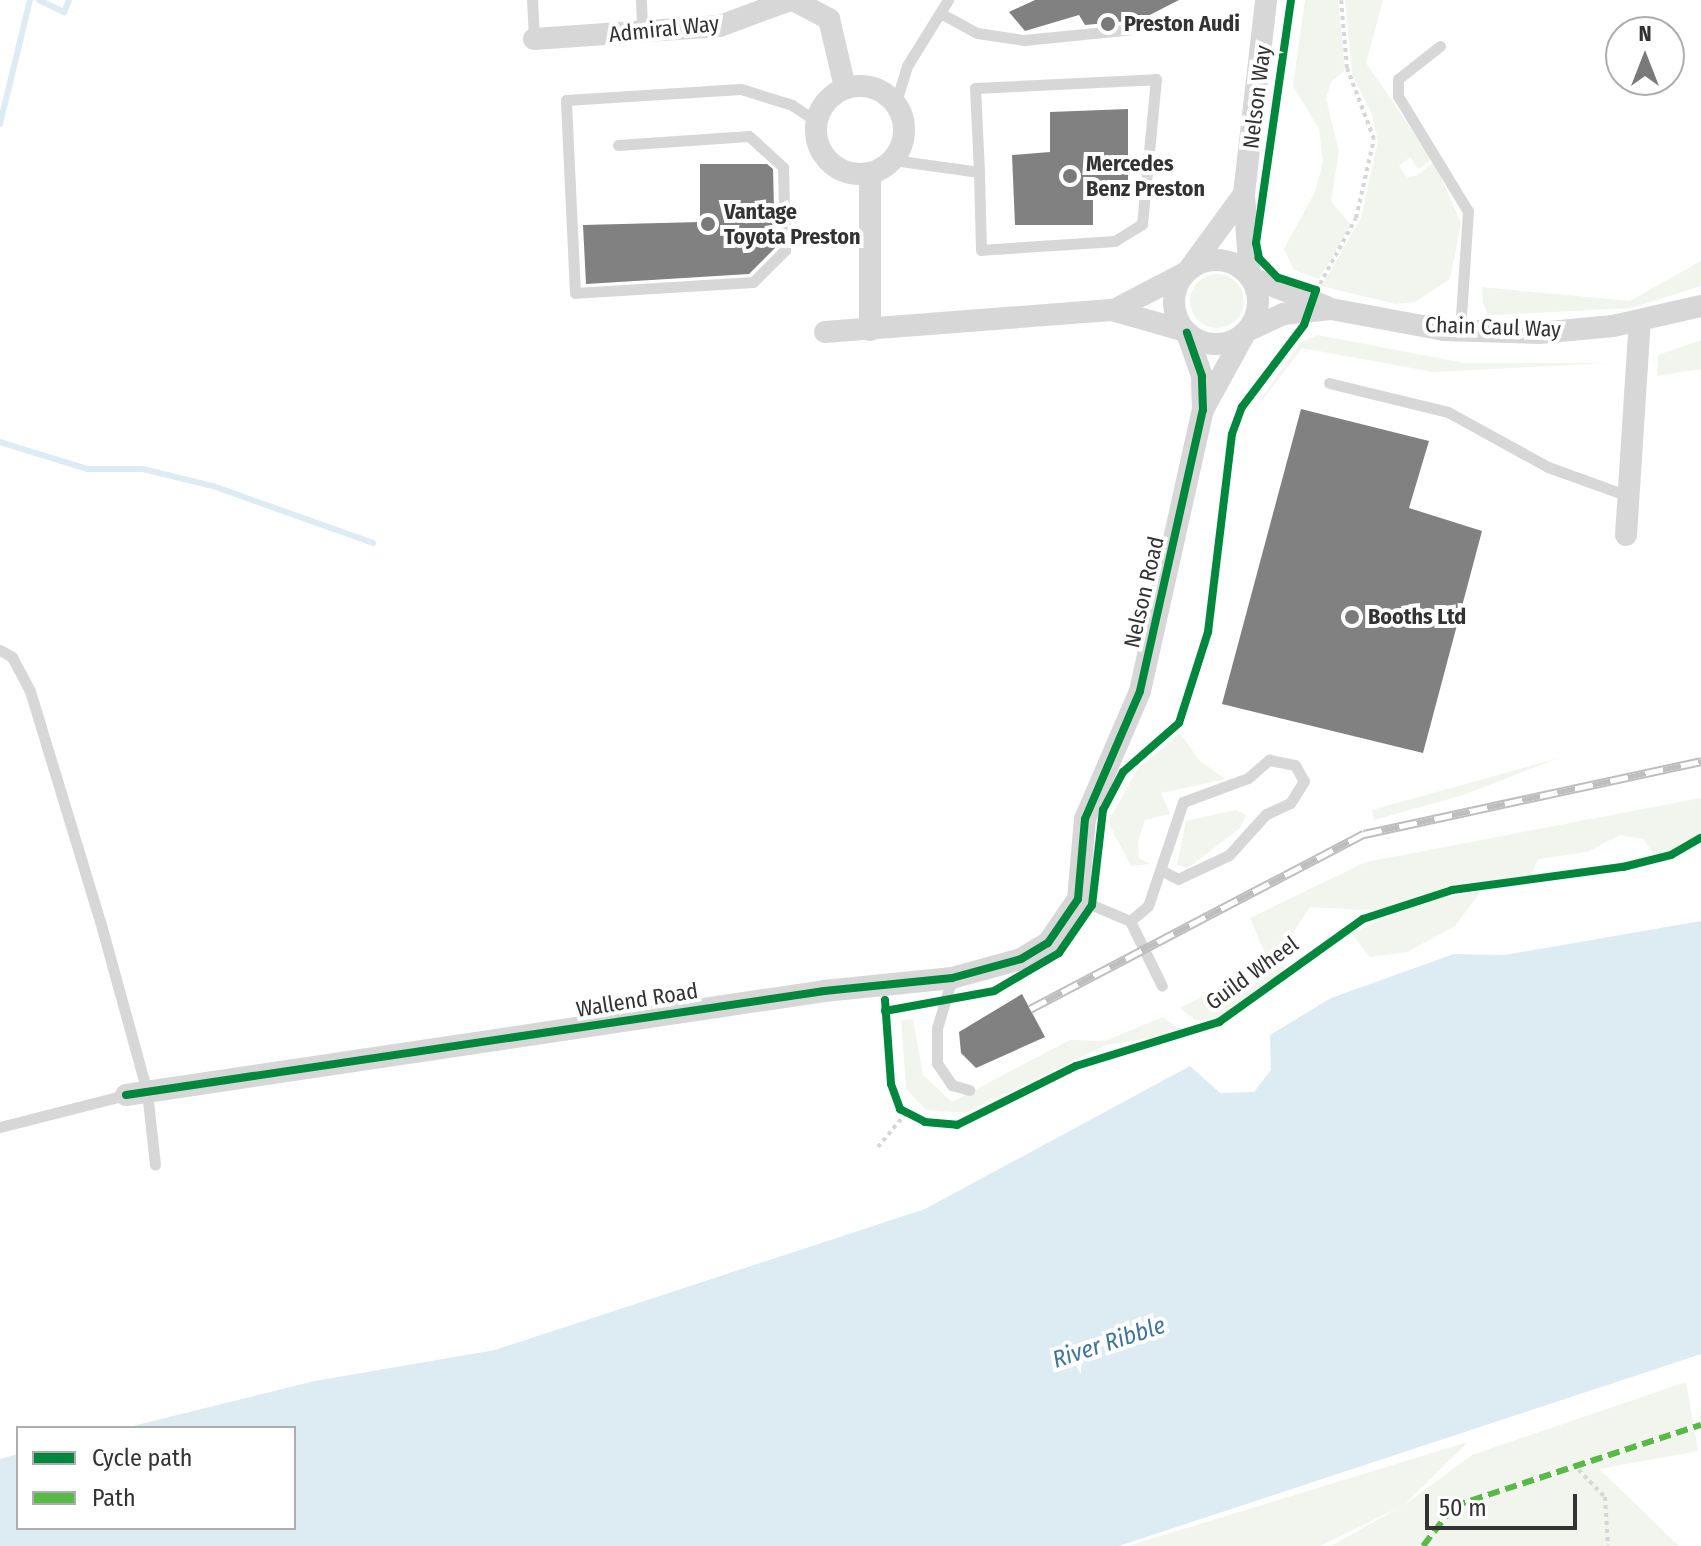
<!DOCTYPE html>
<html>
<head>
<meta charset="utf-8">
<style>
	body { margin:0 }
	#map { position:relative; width:1701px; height:1546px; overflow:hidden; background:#fff; font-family:"Fira Sans Condensed",sans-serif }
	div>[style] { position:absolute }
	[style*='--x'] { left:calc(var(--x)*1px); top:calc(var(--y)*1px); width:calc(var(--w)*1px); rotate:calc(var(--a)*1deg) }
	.green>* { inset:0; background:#f1f5ed }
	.round { border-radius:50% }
	.water>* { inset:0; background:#ddebf3 }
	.stream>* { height:6px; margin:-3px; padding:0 3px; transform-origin:3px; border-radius:3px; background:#ddebf3 }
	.building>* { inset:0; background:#818181 }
	.path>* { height:4px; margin-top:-2px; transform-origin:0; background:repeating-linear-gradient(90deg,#d6d6d6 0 4px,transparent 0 8px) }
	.service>* { height:11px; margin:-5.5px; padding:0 5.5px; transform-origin:5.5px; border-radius:5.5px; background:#d7d7d7 }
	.minor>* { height:22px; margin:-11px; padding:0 11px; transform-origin:11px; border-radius:11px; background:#d7d7d7 }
	.minor>.ring { margin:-11px; padding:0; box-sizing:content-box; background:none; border:22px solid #d7d7d7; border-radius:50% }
	.rail>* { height:9px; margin-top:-4.5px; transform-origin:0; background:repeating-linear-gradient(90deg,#fff 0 18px,#bebebe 0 36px); box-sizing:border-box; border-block:2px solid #bebebe }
	.quiet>* { height:6px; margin-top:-3px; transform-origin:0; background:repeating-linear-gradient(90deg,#58b947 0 12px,transparent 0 18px) }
	.cycleway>* { height:8px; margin:-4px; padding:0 4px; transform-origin:4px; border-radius:4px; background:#00873e }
	.dots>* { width:22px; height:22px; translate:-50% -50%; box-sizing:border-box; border:4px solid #fff; border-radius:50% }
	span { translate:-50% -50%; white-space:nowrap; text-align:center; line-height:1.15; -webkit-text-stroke:8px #fff; paint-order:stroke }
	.poi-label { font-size:22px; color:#333; font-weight:700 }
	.left { translate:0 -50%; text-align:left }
	.street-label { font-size:22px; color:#333 }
	.water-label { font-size:24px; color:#3f7597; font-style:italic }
	.legend { position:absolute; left:16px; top:1426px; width:280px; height:104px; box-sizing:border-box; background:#fff; border:2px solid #adadad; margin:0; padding:10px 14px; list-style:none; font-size:24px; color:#333 }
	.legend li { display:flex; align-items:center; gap:16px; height:40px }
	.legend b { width:40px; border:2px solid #adadad }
	.north { position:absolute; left:1605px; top:16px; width:80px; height:80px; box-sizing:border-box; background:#fff; border:2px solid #adadad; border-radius:50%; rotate:0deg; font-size:22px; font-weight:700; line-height:32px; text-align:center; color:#333 }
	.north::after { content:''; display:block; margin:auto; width:28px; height:36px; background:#7a7a7a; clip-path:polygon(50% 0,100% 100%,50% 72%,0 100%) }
	.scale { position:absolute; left:1425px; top:1494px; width:152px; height:36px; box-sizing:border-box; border:4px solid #333; border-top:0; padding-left:10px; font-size:24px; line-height:28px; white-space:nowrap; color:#333; -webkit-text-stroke:6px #fff; paint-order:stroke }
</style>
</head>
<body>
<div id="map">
	<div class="green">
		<i style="clip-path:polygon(1305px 0,1338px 0,1345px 70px,1331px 82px,1326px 99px,1339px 152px,1331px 201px,1351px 225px,1319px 279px,1294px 270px,1284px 249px,1315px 192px,1323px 162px,1319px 129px,1293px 86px)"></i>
		<i style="clip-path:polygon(1345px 0,1383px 0,1366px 63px,1432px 159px,1418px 169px,1410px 157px,1399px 166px,1407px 177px,1416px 176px,1434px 162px,1461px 223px,1450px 279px,1415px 302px,1395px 304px,1322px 286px,1361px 218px,1378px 141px,1372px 114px,1352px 75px)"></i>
		<i style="clip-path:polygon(1701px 261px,1701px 286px,1631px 308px,1496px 315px,1488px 315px,1483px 303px,1482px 287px,1630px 301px)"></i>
		<i class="round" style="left:1190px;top:274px;width:54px;height:54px"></i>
		<i style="clip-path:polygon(1317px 335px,1465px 363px,1609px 363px,1434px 372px,1302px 348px,1246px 421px,1300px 343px)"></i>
		<i style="clip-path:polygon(1701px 340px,1701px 369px,1657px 376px,1658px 355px)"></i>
		<i style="clip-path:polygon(1180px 733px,1199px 760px,1225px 779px,1161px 793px,1170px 814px,1145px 820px,1138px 841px,1139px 858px,1150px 864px,1131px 866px,1108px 822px,1137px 770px)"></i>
		<i style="clip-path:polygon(1559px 758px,1463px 795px,1374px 820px,1372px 810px)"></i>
		<i style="clip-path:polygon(1701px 798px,1701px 835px,1666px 854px,1656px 857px,1643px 839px,1620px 835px,1587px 852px,1538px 859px,1529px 880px,1443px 889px,1379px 911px,1310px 907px,1294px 931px,1282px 976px,1261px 993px,1216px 1019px,1195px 1020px,1180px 1008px,1237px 978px,1252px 984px,1264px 979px,1269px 962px,1250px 918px,1366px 862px)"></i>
		<i style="clip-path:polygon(1236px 810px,1246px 815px,1240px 828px,1188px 868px,1177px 865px,1186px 821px)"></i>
		<i style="clip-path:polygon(1481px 891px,1455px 926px,1407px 952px,1370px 957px,1351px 933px,1425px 901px)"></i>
		<i style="clip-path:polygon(1163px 1017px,1184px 1033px,1106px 1045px,965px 1113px,926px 1110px,906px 1089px,901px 1020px,913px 1019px,923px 1075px,952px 1102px,1070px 1040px,1105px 1041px)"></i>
		<i style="clip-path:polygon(1686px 1382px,1698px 1451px,1599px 1469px,1679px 1546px,1331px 1546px,1400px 1507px,1320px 1546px,1128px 1546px,1468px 1442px,1403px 1506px,1472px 1455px)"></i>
	</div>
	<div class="water">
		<i style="clip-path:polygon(1701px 921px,1701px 1354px,1119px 1546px,0 1546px,0 1459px,18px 1454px,18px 1528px,294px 1528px,294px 1428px,125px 1428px,315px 1381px,495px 1350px,925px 1209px,1190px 1066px,1220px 1093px,1254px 1092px,1271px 1070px,1270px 1035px,1331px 998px,1454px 954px,1505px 955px)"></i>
	</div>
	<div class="stream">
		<i style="--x:39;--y:0;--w:28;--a:26"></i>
		<i style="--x:64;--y:12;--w:13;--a:-67"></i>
		<i style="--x:0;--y:124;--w:128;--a:-76.4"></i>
		<i style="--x:0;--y:442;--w:92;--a:17.1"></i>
		<i style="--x:88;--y:469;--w:55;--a:0"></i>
		<i style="--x:143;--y:469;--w:72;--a:13.7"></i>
		<i style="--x:213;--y:486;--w:170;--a:19.6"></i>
	</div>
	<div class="building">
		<i style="clip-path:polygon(1035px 0,1179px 0,1140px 20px,1085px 25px,1079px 15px,1025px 31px,1009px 12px)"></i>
		<i style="clip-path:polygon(1128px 109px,1128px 196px,1093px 196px,1093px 225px,1015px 225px,1012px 155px,1050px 152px,1050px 112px)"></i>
		<i style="clip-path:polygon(700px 164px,767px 164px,773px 169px,775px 248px,749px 274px,586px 284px,583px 225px,700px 222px)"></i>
		<i style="clip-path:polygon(1301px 409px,1429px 441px,1409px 508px,1482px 531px,1423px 753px,1222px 704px)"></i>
		<i style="clip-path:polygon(1022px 994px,1045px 1037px,976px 1068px,961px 1053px,959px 1032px)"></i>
	</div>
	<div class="path">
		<i style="--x:1320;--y:284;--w:75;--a:-61.4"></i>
		<i style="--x:1356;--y:218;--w:81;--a:-77.2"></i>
		<i style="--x:1374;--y:139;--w:76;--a:-110.8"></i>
		<i style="--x:1347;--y:68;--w:68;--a:-95"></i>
		<i style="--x:878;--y:1147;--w:45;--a:-50.4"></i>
		<i style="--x:1573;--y:1464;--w:46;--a:45.9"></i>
		<i style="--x:1605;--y:1497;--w:49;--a:86.5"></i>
	</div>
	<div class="service">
		<i style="--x:532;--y:0;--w:39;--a:87"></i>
		<i style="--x:641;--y:0;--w:32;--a:88"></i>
		<i style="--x:940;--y:13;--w:42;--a:28.4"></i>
		<i style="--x:977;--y:33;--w:48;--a:8.5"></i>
		<i style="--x:1024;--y:40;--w:150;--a:-5.7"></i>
		<i style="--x:1440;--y:46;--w:53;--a:141.8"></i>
		<i style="--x:1398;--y:79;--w:17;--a:90"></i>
		<i style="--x:1398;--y:96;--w:135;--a:58.7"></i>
		<i style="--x:1468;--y:211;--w:119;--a:93.8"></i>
		<i style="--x:896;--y:102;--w:38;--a:-73"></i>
		<i style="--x:907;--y:66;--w:78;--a:-58.2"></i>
		<i style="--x:618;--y:145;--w:131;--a:-3.9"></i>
		<i style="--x:749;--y:136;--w:46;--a:42.4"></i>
		<i style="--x:783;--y:167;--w:83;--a:88.6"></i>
		<i style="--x:785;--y:250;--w:45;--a:135"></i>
		<i style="--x:753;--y:282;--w:178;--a:176.5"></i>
		<i style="--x:575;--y:293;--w:193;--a:-92.7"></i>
		<i style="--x:566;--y:100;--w:175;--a:-3.6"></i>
		<i style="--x:741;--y:89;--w:53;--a:17.4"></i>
		<i style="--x:792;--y:105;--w:29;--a:34"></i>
		<i style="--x:893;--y:160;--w:87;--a:7.9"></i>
		<i style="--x:979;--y:172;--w:84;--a:-92.7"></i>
		<i style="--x:975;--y:88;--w:181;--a:-2.8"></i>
		<i style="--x:1156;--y:79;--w:146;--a:95.5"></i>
		<i style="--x:1142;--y:224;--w:32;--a:148"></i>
		<i style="--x:1115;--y:241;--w:134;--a:176.2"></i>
		<i style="--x:981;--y:250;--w:78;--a:-91.5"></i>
		<i style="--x:1329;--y:383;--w:122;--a:13.7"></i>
		<i style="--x:1448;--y:412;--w:114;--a:28.8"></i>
		<i style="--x:1548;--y:467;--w:85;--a:19.9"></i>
		<i style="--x:0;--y:650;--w:14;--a:30"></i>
		<i style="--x:12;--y:657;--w:38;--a:62"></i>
		<i style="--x:30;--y:691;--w:240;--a:73.1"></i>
		<i style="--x:100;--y:921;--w:177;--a:74.6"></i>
		<i style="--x:147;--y:1092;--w:73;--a:83.7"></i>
		<i style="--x:1078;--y:899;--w:56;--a:22.9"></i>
		<i style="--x:1130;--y:921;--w:23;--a:-40"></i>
		<i style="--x:1148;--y:906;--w:110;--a:-71.4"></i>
		<i style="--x:1183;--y:802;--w:69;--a:-20.3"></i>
		<i style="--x:1248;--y:778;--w:28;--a:-41"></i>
		<i style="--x:1269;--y:760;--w:26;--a:11"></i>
		<i style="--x:1295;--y:765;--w:18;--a:61"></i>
		<i style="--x:1304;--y:781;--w:26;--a:122"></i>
		<i style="--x:1290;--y:803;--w:26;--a:155"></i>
		<i style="--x:1266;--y:814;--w:55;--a:132.1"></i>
		<i style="--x:1229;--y:855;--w:56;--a:154.8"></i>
		<i style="--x:1178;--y:879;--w:17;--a:-152"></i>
		<i style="--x:1130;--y:921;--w:72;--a:63.8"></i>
		<i style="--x:952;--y:978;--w:52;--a:106.7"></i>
		<i style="--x:937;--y:1028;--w:35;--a:90"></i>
		<i style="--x:937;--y:1063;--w:27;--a:56"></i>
		<i style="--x:952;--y:1085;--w:18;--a:16"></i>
		<i style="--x:0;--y:1127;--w:130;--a:-14.3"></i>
	</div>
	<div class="minor">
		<i style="--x:793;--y:0;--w:41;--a:27.8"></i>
		<i style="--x:829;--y:19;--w:70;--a:76.8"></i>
		<i style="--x:534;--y:39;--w:186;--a:-4"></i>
		<i style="--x:720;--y:26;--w:75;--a:-20.4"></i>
		<i class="ring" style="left:816px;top:86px;width:66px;height:66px"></i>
		<i style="--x:870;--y:173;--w:157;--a:90"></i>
		<i class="ring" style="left:1174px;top:260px;width:62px;height:62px"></i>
		<i style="--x:1190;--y:268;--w:92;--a:-53.9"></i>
		<i style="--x:1250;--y:276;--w:82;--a:-94.2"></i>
		<i style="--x:1244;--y:194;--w:195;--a:-83.5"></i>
		<i style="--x:1252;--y:278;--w:80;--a:21.1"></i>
		<i style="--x:1115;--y:311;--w:73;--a:15.9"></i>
		<i style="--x:1249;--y:330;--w:38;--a:-25"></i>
		<i style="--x:1283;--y:314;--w:48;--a:-5.9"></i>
		<i style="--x:1331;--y:309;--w:115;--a:10.5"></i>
		<i style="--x:1444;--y:330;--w:95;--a:1.8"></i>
		<i style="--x:1539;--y:333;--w:74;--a:-5.4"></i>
		<i style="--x:1613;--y:326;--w:90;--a:-12.8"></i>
		<i style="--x:825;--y:332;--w:290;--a:-4.4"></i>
		<i style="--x:1114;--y:310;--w:80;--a:-27.5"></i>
		<i style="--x:1204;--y:408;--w:83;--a:-61.3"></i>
		<i style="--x:1626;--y:535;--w:214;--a:-86.3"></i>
		<i style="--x:126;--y:1095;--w:706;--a:-8.47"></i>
		<i style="--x:824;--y:991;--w:129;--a:-5.8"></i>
		<i style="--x:952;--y:978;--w:72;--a:-15.4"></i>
		<i style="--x:1021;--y:959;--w:31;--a:-31"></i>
		<i style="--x:1048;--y:943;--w:53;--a:-55.7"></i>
		<i style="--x:1078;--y:899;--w:80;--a:-85"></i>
		<i style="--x:1085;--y:819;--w:139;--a:-66.7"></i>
		<i style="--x:1140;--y:691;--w:288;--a:-77.4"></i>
		<i style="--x:1203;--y:410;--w:34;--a:-92"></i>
		<i style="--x:1202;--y:376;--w:46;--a:-109.2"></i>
	</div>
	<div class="rail">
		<i style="--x:1030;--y:1009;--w:377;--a:-27.7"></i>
		<i style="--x:1364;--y:834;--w:345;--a:-12.2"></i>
	</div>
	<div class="quiet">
		<i style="--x:1423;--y:1546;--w:51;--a:-52.2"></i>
		<i style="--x:1454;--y:1506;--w:260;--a:-18.2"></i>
	</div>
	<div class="cycleway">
		<i style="--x:885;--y:1000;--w:84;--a:85.9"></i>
		<i style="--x:891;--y:1084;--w:27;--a:70"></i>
		<i style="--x:900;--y:1109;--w:28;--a:27"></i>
		<i style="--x:925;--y:1122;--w:32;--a:5"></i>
		<i style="--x:957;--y:1125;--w:133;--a:-26.4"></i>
		<i style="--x:1076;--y:1066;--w:150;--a:-17.1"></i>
		<i style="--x:1219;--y:1022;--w:177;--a:-35.6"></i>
		<i style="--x:1363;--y:919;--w:94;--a:-18"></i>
		<i style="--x:1452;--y:890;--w:173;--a:-7.7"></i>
		<i style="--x:1623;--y:867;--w:49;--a:-14"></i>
		<i style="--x:1671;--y:855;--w:34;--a:-30"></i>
		<i style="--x:885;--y:1011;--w:111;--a:-10.4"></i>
		<i style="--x:994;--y:991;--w:75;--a:-30.3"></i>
		<i style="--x:1059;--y:953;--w:58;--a:-55.5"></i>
		<i style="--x:1092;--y:905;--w:96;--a:-83.4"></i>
		<i style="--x:1103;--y:810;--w:43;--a:-62.2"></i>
		<i style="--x:1123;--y:772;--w:74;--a:-41.2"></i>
		<i style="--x:1179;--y:723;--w:96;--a:-72.3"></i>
		<i style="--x:1208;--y:632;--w:199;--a:-83.1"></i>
		<i style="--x:1232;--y:434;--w:29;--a:-70"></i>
		<i style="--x:1242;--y:407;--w:103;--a:-52.9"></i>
		<i style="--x:1304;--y:325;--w:37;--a:-71"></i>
		<i style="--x:1316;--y:290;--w:40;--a:-162"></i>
		<i style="--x:1278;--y:278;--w:28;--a:-134"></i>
		<i style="--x:1259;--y:258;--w:15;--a:-101"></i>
		<i style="--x:1256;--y:243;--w:246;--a:-81.8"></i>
		<i style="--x:126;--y:1095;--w:706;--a:-8.47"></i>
		<i style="--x:824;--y:991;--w:129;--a:-5.8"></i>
		<i style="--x:952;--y:978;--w:72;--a:-15.4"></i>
		<i style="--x:1021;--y:959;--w:31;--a:-31"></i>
		<i style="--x:1048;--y:943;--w:53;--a:-55.7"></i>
		<i style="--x:1078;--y:899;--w:80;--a:-85"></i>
		<i style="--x:1085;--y:819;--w:139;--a:-66.7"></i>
		<i style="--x:1140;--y:691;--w:288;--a:-77.4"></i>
		<i style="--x:1203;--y:410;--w:34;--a:-92"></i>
		<i style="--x:1202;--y:376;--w:46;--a:-109.2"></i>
	</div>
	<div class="dots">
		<i style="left:1108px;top:24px;background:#7a7a7a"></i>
		<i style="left:1070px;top:176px;background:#7a7a7a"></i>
		<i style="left:708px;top:224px;background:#7a7a7a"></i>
		<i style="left:1352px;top:617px;background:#7a7a7a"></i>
	</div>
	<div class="poi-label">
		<span class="left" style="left:1124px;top:24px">Preston Audi</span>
		<span class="left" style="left:1086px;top:176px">Mercedes<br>Benz Preston</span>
		<span class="left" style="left:724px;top:224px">Vantage<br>Toyota Preston</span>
		<span class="left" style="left:1368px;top:617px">Booths Ltd</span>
	</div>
	<div class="street-label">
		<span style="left:664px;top:29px;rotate:-6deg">Admiral Way</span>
		<span style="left:1257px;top:97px;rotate:-83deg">Nelson Way</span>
		<span style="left:1493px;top:327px;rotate:2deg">Chain Caul Way</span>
		<span style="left:1144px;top:592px;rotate:-77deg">Nelson Road</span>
		<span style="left:1252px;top:973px;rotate:-36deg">Guild Wheel</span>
		<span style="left:637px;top:1000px;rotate:-9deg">Wallend Road</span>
	</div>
	<div class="water-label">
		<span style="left:1109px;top:1343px;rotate:-18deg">River Ribble</span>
	</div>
	<ul class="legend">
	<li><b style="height:10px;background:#00873e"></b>Cycle path</li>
	<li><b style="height:10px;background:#58b947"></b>Path</li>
	</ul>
	<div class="north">N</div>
	<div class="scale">50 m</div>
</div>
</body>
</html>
